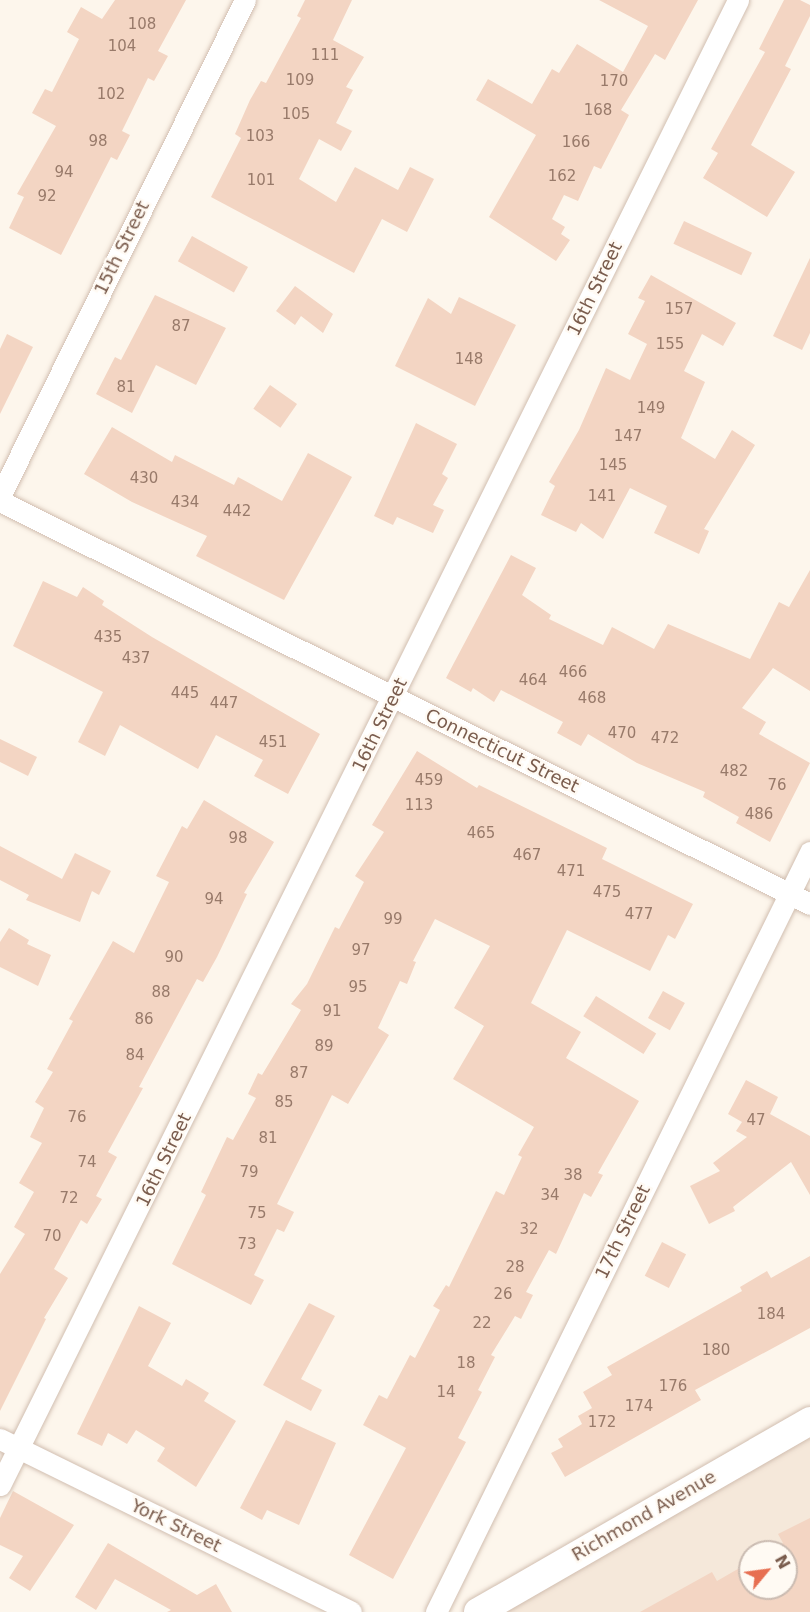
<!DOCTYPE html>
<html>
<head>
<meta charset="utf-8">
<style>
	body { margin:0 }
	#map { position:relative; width:810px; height:1612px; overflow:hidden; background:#fdf6ec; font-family:"DejaVu Sans",sans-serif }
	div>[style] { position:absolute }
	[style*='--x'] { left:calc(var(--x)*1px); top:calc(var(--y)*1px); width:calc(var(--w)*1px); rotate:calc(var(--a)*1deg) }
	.residential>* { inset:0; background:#f5e8da }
	.building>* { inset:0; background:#f3d5c3; transform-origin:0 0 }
	.roads { filter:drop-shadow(0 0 2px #d1beb0) drop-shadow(0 0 2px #d1beb0) }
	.street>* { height:21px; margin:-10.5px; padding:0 10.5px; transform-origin:10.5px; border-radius:10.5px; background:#fff }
	.secondary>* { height:28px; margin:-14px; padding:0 14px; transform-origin:14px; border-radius:14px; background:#fff }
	span { translate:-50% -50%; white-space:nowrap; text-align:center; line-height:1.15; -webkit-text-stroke:4.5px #fffaf3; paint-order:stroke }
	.number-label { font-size:15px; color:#987a6a }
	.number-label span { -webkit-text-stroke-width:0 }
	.street-label { font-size:18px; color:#7a5c4d }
	.north { position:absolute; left:738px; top:1540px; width:60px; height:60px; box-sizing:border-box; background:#fffaf3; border:2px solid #cabbb1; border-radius:50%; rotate:61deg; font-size:16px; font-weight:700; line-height:24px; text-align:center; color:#7a5c4d }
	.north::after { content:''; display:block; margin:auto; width:21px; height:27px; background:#e76f51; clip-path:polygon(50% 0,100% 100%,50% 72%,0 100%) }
</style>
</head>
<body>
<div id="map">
	<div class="residential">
		<i style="clip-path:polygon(evenodd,810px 1420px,810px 1612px,478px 1612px,810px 1420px,750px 1552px,786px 1552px,786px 1588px,750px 1588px,750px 1552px)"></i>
	</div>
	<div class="building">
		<i style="clip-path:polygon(115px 0,186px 0,158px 51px,168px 56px,154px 81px,148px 78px,122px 131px,130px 135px,117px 160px,111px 157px,61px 255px,9px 228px,24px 197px,17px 194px,56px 126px,32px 113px,45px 89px,52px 92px,79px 39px,67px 32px,81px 7px,102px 19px)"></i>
		<i style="clip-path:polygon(305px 0,352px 0,333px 40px,364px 57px,346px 87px,353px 90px,336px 123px,352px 131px,341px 151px,319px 139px,299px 179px,336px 202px,355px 167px,398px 190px,410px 167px,434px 179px,407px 232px,382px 219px,354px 273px,211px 197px,241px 138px,235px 134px,250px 100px,261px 81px,266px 83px,301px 18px,297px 16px)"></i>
		<i style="clip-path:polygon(599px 0,698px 0,665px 60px,655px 54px,621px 110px,629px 115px,601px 169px,594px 166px,578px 201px,564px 195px,552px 219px,565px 227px,561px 234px,570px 240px,556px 261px,489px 217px,536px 135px,476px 100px,488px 79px,532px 104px,552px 69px,559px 73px,577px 44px,623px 72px,648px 26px)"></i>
		<i style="clip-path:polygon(784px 0,800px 0,810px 5px,810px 16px,785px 66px,791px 69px,751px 145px,795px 172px,767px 217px,703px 178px,718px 153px,711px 149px,765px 52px,759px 49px)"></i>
		<i style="left:684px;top:221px;width:75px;height:25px;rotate:25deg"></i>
		<i style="left:192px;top:236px;width:64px;height:29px;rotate:29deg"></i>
		<i style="clip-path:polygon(810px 258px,810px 333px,802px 350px,773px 336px)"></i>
		<i style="clip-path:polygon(651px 275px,736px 323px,723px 346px,702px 334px,684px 371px,705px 382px,681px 438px,715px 459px,732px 430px,755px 445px,704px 529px,709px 531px,699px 554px,654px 533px,667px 506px,630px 488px,603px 539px,581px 523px,576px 532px,541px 515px,555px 486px,549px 482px,579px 430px,606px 368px,630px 380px,647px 344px,628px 334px,645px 301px,638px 298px)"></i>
		<i style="clip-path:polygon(295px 286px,333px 314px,323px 333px,301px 316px,295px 325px,276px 311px)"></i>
		<i style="clip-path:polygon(155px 295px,226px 328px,196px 385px,156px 365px,132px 413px,96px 394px,115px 357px,121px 360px)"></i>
		<i style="clip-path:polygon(459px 297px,516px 325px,475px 406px,395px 366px,428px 298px,451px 314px)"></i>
		<i style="clip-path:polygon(7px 334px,33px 347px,0 414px,0 349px)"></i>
		<i style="left:270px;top:385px;width:33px;height:29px;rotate:35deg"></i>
		<i style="clip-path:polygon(416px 423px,457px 444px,442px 474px,448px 478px,433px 505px,444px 510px,433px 533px,397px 517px,393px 525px,374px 516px)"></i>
		<i style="clip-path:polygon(112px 427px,172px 462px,175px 455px,234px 485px,238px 477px,282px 501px,308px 453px,352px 477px,284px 600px,196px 556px,207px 536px,132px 502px,84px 474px)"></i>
		<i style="clip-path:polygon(511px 555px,536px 568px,522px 595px,551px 615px,549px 619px,603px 645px,612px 627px,654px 649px,668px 624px,750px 659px,779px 602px,789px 607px,810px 570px,810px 691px,773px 668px,742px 708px,766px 722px,759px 734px,810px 763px,770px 842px,736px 823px,739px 817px,703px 797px,705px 792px,637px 763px,588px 734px,581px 746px,557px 733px,563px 722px,501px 690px,494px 702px,473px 688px,471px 692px,446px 678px)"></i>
		<i style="clip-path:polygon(43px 581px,77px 597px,83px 587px,104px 601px,102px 605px,152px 637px,320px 734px,288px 794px,254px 776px,263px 760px,216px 735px,198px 769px,120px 725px,105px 756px,78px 742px,103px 692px,13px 646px)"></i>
		<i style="clip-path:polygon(0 739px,37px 757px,28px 776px,0 762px)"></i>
		<i style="clip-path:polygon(417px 751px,477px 788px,479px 785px,607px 848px,602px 859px,693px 904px,675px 939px,668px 935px,650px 971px,567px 930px,531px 1003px,581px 1032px,566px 1058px,639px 1101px,598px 1173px,603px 1175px,591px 1197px,584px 1193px,556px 1254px,549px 1250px,526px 1292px,533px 1295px,521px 1319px,515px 1316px,491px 1355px,495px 1357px,478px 1390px,482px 1392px,458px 1438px,466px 1442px,393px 1579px,349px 1555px,406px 1448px,363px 1425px,379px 1395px,387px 1399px,410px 1355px,415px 1358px,440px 1310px,433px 1306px,446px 1285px,449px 1287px,496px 1191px,504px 1195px,522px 1157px,518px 1155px,534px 1127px,453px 1079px,484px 1026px,454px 1008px,490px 946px,435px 919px,413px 961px,416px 962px,407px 984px,400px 981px,378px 1028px,389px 1035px,348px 1104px,332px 1095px,277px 1204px,294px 1212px,284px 1232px,277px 1229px,254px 1275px,264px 1280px,251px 1305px,172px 1264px,206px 1195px,201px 1192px,227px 1137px,233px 1140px,256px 1098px,248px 1094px,258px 1073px,262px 1075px,301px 1010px,291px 1004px,307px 984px,335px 927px,339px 929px,364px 882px,355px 876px,384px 832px,372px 825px)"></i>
		<i style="clip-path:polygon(204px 800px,274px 842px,244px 893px,247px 894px,217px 957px,203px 982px,197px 979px,139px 1087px,143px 1088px,108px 1152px,117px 1157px,96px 1196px,102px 1199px,87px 1224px,81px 1220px,54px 1269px,68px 1278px,44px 1318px,46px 1319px,0 1411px,0 1274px,25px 1234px,14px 1227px,34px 1192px,19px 1183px,42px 1143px,30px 1137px,44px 1108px,35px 1102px,53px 1072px,47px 1069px,73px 1021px,69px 1019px,113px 941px,134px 953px,169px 882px,156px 876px,182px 826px,187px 829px)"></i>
		<i style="clip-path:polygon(0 846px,62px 879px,75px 853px,111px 871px,99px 895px,92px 891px,80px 922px,26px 900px,29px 895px,0 880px)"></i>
		<i style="clip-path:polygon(9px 928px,29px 940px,27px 944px,51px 955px,38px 986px,0 967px,0 942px)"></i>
		<i style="left:663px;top:991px;width:25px;height:31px;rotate:29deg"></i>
		<i style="left:596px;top:996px;width:71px;height:24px;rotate:32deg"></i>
		<i style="clip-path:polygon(746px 1080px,778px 1097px,770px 1114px,810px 1136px,810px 1195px,791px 1162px,733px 1207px,735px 1211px,709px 1224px,690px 1186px,720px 1171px,713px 1163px,747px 1137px,736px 1131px,742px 1122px,728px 1114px)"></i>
		<i style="left:662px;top:1242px;width:27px;height:38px;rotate:27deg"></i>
		<i style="clip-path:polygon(810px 1256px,810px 1328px,695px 1390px,701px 1400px,565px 1477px,551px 1453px,563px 1447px,558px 1439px,582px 1424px,578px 1416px,592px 1408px,583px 1392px,612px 1375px,607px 1367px,742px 1291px,740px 1287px,767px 1271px,771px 1278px)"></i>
		<i style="clip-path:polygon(309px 1303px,335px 1316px,301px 1379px,322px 1390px,311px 1411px,263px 1385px)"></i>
		<i style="clip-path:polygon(139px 1306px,171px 1323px,148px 1366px,182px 1386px,186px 1379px,209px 1393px,204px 1401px,236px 1421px,196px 1487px,157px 1461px,165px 1448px,136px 1430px,127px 1444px,108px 1433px,102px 1446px,77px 1434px)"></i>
		<i style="clip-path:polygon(286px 1420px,336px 1443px,299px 1525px,267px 1510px,262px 1520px,240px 1508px)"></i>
		<i style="clip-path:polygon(13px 1491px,74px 1525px,30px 1591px,9px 1578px,23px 1556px,0 1545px,0 1518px)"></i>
		<i style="clip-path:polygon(810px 1518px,810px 1612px,640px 1612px,712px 1572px,717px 1581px,750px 1562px,750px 1588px,786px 1588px,786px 1552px,767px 1552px,783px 1543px,778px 1534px)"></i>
		<i style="clip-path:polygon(108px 1543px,197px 1595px,216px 1584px,232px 1612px,167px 1612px,171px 1610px,115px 1579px,96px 1610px,75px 1597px)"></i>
	</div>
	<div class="roads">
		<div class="street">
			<i style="--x:0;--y:496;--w:553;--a:-63.71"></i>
			<i style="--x:0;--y:501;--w:905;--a:26.45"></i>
			<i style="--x:0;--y:1439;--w:391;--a:26.2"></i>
			<i style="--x:0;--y:1485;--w:1658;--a:-63.57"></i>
			<i style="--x:436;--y:1612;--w:847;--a:-63.8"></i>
		</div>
		<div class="secondary">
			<i style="--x:478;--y:1612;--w:383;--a:-29.9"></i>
		</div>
	</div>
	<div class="number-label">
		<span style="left:142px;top:25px">108</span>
		<span style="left:122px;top:47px">104</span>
		<span style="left:325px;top:56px">111</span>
		<span style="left:300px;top:81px">109</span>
		<span style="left:614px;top:82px">170</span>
		<span style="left:111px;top:95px">102</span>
		<span style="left:598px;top:111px">168</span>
		<span style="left:296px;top:115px">105</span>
		<span style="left:260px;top:137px">103</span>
		<span style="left:98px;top:142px">98</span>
		<span style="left:576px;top:143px">166</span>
		<span style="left:64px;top:173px">94</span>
		<span style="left:562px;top:177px">162</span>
		<span style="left:261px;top:181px">101</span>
		<span style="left:47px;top:197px">92</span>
		<span style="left:679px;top:310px">157</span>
		<span style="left:181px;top:327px">87</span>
		<span style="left:670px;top:345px">155</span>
		<span style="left:469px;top:360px">148</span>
		<span style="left:126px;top:388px">81</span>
		<span style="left:651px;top:409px">149</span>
		<span style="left:628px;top:437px">147</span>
		<span style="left:613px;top:466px">145</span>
		<span style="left:144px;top:479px">430</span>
		<span style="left:602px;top:497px">141</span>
		<span style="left:185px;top:503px">434</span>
		<span style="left:237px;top:512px">442</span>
		<span style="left:108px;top:638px">435</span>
		<span style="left:136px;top:659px">437</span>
		<span style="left:573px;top:673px">466</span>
		<span style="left:533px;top:681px">464</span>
		<span style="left:185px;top:694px">445</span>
		<span style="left:592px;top:699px">468</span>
		<span style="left:224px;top:704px">447</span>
		<span style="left:622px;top:734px">470</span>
		<span style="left:665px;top:739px">472</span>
		<span style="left:273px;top:743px">451</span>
		<span style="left:734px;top:772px">482</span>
		<span style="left:429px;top:781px">459</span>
		<span style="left:777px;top:786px">76</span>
		<span style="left:419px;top:806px">113</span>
		<span style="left:759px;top:815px">486</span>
		<span style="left:481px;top:834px">465</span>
		<span style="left:238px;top:839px">98</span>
		<span style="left:527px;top:856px">467</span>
		<span style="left:571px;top:872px">471</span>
		<span style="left:607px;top:893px">475</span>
		<span style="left:214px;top:900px">94</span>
		<span style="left:639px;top:915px">477</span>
		<span style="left:393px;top:920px">99</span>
		<span style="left:361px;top:951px">97</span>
		<span style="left:174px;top:958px">90</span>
		<span style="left:358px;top:988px">95</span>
		<span style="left:161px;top:993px">88</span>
		<span style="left:332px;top:1012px">91</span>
		<span style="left:144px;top:1020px">86</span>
		<span style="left:324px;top:1047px">89</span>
		<span style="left:135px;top:1056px">84</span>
		<span style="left:299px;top:1074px">87</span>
		<span style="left:284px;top:1103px">85</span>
		<span style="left:77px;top:1118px">76</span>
		<span style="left:756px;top:1121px">47</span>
		<span style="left:268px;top:1139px">81</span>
		<span style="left:87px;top:1163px">74</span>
		<span style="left:249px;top:1173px">79</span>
		<span style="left:573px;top:1176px">38</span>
		<span style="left:550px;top:1196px">34</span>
		<span style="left:69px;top:1199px">72</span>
		<span style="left:257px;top:1214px">75</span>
		<span style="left:529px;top:1230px">32</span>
		<span style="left:52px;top:1237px">70</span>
		<span style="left:247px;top:1245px">73</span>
		<span style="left:515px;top:1268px">28</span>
		<span style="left:503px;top:1295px">26</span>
		<span style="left:771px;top:1315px">184</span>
		<span style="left:482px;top:1324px">22</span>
		<span style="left:716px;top:1351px">180</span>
		<span style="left:466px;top:1364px">18</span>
		<span style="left:673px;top:1387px">176</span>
		<span style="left:446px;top:1393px">14</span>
		<span style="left:639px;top:1407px">174</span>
		<span style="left:602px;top:1423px">172</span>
	</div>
	<div class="street-label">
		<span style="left:122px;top:248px;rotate:-64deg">15th Street</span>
		<span style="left:595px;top:289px;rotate:-64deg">16th Street</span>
		<span style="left:380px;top:725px;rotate:-64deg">16th Street</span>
		<span style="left:502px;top:751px;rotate:26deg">Connecticut Street</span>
		<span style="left:164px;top:1160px;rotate:-64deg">16th Street</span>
		<span style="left:623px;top:1232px;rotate:-64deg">17th Street</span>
		<span style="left:644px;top:1516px;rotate:-30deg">Richmond Avenue</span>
		<span style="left:176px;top:1526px;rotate:26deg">York Street</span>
	</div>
	<div class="north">N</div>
</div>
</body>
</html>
